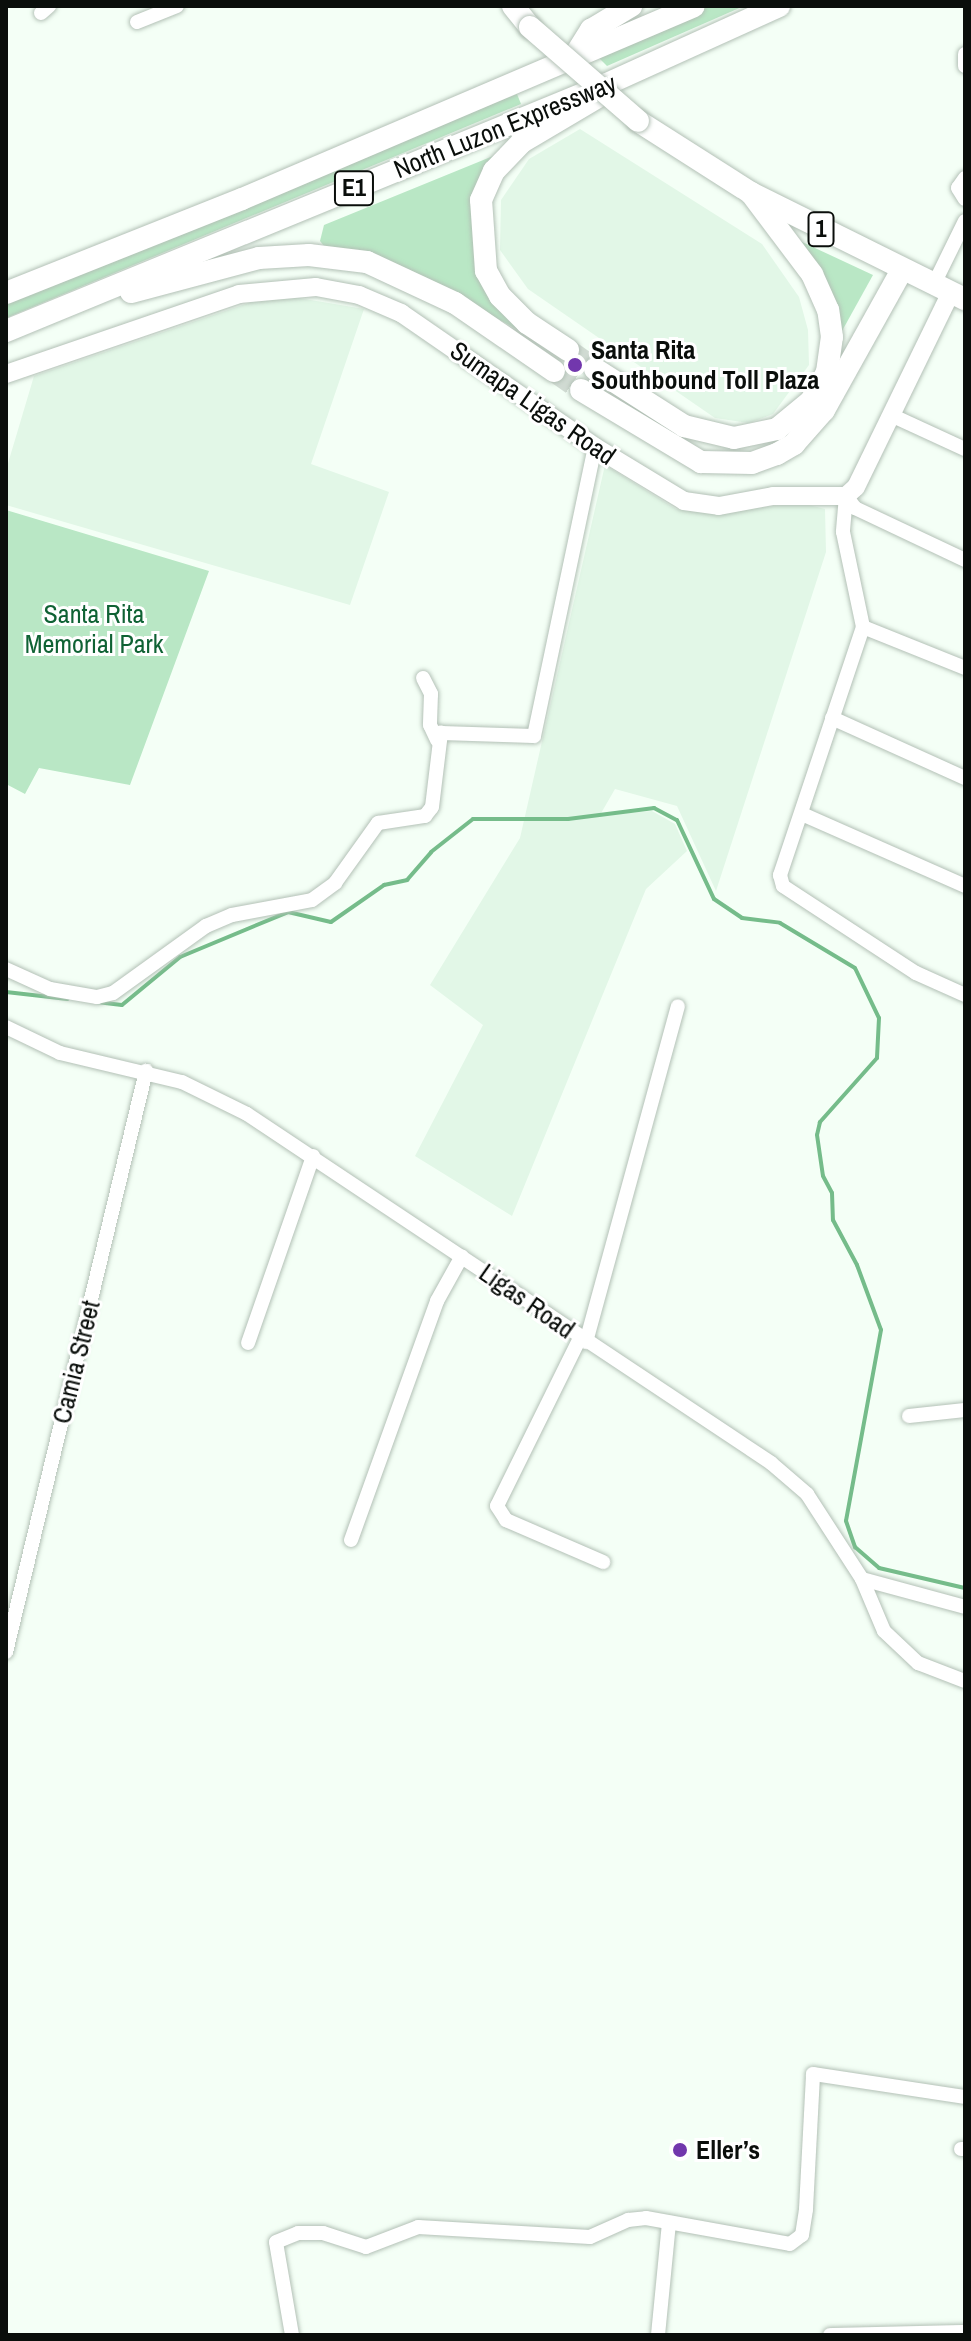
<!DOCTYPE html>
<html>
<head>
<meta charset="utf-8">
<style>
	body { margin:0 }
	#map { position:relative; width:971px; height:2341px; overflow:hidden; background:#f4fff6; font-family:"Archivo Narrow",sans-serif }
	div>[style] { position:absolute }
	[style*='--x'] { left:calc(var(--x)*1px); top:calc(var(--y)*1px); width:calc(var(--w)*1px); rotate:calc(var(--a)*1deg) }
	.built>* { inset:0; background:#e2f7e7 }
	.green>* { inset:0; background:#b9e7c5 }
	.stream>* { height:4px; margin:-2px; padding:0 2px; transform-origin:2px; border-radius:2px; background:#75bc8a }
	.highway-tunnel>* { height:22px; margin-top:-11px; transform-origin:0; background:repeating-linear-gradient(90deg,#d1dbd3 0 22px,transparent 0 33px) }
	.roads { filter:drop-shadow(0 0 2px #b3c1b6) drop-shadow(0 0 2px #b3c1b6) }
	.minor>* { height:14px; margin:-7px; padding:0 7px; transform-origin:7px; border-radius:7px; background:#fff }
	.major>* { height:18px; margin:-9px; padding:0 9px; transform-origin:9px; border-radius:9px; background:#fff }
	.highway>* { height:22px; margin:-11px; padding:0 11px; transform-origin:11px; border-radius:11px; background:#fff }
	.bridges { filter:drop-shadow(0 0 2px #b3c1b6) drop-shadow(0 0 2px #b3c1b6) }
	.highway-bridge>* { height:22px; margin:-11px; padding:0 11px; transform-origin:11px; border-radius:11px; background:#fff }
	.dots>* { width:22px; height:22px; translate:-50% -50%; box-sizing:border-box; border:4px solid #fff; border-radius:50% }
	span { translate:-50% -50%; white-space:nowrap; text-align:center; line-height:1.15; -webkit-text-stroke:6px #fff; paint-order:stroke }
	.shield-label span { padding:2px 6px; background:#fff; border:2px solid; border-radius:6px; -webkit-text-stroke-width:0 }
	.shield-label { font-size:24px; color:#0a0e0b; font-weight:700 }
	.street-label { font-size:26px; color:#0a0e0b }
	.poi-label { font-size:26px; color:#0a0e0b; font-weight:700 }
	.left { translate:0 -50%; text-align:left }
	.park-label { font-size:26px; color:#0f6234 }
	.frame { position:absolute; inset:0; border:8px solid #0a0e0b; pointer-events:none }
</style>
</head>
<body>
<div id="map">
	<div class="built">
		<i style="clip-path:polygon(580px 129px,762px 244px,799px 297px,808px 330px,809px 365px,773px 414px,749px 423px,715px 418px,528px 289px,500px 250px,501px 200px,529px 159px)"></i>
		<i style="clip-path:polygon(275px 294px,364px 309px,311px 464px,389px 492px,350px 605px,6px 505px,6px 470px,34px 376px)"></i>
		<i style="clip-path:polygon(605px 465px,676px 509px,708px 513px,801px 503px,825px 509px,826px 552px,716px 891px,677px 806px,615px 789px,600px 815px,652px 811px,675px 824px,687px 851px,646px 889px,512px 1216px,415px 1156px,483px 1025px,430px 985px,520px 838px)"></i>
	</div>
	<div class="green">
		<i style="clip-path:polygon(710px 6px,744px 6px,607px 66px,597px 56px)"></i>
		<i style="clip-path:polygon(517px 94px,521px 104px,6px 318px,6px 300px)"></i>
		<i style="clip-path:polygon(498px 154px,473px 211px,520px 331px,429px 281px,328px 251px,320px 241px,324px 225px)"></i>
		<i style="clip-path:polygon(800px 241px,873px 275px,837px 340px)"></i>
		<i style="clip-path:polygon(6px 510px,209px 571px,130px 785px,39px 768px,25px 794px,6px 784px)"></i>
	</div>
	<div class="stream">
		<i style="--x:6;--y:49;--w:3;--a:90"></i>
		<i style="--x:6;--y:992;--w:62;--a:6.4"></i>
		<i style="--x:97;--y:1002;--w:25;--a:7"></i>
		<i style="--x:122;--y:1005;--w:75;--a:-39.6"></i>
		<i style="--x:180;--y:957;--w:117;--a:-22.6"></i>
		<i style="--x:288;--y:912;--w:44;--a:13.1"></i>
		<i style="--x:331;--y:922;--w:65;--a:-34.9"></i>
		<i style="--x:384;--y:885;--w:24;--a:-12"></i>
		<i style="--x:407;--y:880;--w:37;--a:-49"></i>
		<i style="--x:431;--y:852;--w:53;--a:-38.2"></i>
		<i style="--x:473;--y:819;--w:95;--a:0"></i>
		<i style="--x:568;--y:819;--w:87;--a:-7.3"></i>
		<i style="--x:654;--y:808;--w:26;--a:28"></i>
		<i style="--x:677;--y:820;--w:87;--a:64.9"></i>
		<i style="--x:714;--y:899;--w:34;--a:34"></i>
		<i style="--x:742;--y:918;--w:38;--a:7"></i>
		<i style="--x:780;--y:923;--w:87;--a:31"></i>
		<i style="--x:855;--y:968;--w:55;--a:64.4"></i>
		<i style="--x:879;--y:1018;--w:40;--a:92.9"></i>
		<i style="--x:877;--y:1058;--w:86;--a:131.7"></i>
		<i style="--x:820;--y:1122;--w:13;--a:103"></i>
		<i style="--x:817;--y:1135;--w:41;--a:81.7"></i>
		<i style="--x:823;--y:1176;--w:19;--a:62"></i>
		<i style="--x:832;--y:1193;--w:27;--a:88"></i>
		<i style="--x:833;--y:1220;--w:51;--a:61.9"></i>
		<i style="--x:857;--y:1265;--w:69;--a:69.7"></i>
		<i style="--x:881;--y:1330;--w:194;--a:100.4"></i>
		<i style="--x:846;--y:1521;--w:28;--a:71"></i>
		<i style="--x:855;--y:1547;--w:32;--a:41"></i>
		<i style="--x:879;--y:1568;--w:88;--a:13.1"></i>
	</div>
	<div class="highway-tunnel">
		<i style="--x:568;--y:350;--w:33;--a:35"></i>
		<i style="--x:554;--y:371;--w:33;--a:35"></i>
	</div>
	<div class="roads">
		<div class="minor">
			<i style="--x:41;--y:13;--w:11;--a:-41"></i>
			<i style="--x:137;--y:22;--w:43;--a:-21.8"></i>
			<i style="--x:965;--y:54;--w:12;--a:90"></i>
			<i style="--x:965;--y:178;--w:12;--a:125"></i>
			<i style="--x:958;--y:188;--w:13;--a:58"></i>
			<i style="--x:934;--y:284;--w:70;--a:-63.8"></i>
			<i style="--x:891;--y:415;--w:81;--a:24.7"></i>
			<i style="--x:846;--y:496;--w:36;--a:95"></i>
			<i style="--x:843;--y:532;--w:97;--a:78.1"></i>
			<i style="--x:863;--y:627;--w:262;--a:108.5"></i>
			<i style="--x:780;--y:875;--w:11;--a:75"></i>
			<i style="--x:783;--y:886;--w:159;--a:33.2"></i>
			<i style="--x:916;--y:973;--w:54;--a:24.2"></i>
			<i style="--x:846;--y:496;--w:15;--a:53"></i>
			<i style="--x:855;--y:508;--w:122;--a:25.3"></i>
			<i style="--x:863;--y:627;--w:110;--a:21.9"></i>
			<i style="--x:423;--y:678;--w:18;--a:63"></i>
			<i style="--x:431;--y:694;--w:31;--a:92"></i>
			<i style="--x:430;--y:725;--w:17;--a:65"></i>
			<i style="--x:832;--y:718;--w:146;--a:24.3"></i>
			<i style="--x:802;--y:814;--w:178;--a:23.8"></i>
			<i style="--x:6;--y:969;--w:48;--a:24.4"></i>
			<i style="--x:50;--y:989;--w:48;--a:9.7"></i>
			<i style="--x:97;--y:997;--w:16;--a:-14"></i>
			<i style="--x:113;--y:993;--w:115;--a:-35.8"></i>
			<i style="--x:206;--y:926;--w:28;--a:-23"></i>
			<i style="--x:232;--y:915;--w:81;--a:-10.6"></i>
			<i style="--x:312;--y:900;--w:29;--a:-36"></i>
			<i style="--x:335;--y:883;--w:74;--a:-54.4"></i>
			<i style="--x:378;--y:823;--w:48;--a:-8.5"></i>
			<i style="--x:425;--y:816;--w:11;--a:-52"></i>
			<i style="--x:432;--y:807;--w:75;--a:-83.1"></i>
			<i style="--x:441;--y:733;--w:93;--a:1.8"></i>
			<i style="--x:534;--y:736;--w:295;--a:-78.1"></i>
			<i style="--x:6;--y:1027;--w:60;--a:25.7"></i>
			<i style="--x:60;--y:1053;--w:125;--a:13.4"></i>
			<i style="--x:182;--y:1082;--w:72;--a:26.2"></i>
			<i style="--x:247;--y:1114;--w:630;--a:33.66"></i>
			<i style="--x:771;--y:1463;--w:48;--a:40.7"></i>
			<i style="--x:807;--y:1494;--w:101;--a:57.1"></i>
			<i style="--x:862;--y:1579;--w:56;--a:67.1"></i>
			<i style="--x:884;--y:1631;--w:47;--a:43.3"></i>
			<i style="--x:918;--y:1663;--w:50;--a:21"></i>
			<i style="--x:580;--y:1338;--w:187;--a:116.3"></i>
			<i style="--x:497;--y:1506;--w:17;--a:57"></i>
			<i style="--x:506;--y:1520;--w:106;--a:23.4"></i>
			<i style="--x:586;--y:1342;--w:348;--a:-74.7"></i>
			<i style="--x:248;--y:1343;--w:198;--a:-70.8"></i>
			<i style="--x:909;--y:1416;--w:56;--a:-6.1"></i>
			<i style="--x:351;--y:1540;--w:254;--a:-70.2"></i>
			<i style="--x:437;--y:1301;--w:51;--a:-60.9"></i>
			<i style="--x:862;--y:1579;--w:107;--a:15.2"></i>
			<i style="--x:6;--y:1652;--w:598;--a:-76.45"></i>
			<i style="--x:961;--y:2149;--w:4;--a:0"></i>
			<i style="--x:292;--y:2335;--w:94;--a:-99.8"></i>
			<i style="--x:276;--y:2242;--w:24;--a:-22"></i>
			<i style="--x:298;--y:2233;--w:25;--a:0"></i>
			<i style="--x:323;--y:2233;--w:45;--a:18"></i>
			<i style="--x:366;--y:2247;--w:56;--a:-21"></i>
			<i style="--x:418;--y:2227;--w:172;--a:3.3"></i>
			<i style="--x:590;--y:2237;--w:42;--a:-24.1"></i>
			<i style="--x:628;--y:2220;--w:18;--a:-6"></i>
			<i style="--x:646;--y:2218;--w:146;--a:10.2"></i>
			<i style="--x:790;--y:2244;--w:15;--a:-37"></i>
			<i style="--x:802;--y:2235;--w:26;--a:-81"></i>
			<i style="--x:806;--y:2209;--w:135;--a:-87"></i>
			<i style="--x:813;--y:2074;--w:154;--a:8.6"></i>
			<i style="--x:658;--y:2335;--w:113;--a:-84.4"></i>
			<i style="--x:830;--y:2335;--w:135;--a:-1.3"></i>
		</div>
		<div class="major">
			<i style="--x:6;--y:374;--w:246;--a:-18.9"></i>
			<i style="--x:239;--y:294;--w:77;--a:-5.2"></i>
			<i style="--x:316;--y:287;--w:44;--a:10.5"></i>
			<i style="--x:359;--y:295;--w:46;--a:23.2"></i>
			<i style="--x:401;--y:313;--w:236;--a:34.6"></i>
			<i style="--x:595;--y:447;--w:104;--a:31.2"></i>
			<i style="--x:684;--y:501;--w:35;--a:8"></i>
			<i style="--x:719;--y:506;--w:55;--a:-10.5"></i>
			<i style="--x:773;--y:496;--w:73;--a:0"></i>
			<i style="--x:846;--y:496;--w:13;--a:-42"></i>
			<i style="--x:856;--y:487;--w:217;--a:-64"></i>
		</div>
		<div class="highway">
			<i style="--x:513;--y:6;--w:27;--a:51"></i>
			<i style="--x:572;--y:60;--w:36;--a:-58"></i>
			<i style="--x:591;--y:30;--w:47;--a:-31"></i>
			<i style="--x:638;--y:121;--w:134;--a:32.5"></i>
			<i style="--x:751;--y:193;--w:239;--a:26.4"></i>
			<i style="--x:131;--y:292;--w:132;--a:-14.9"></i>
			<i style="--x:259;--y:258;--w:50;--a:-3.4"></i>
			<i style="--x:309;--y:255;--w:58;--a:6.9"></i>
			<i style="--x:367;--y:262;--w:97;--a:25"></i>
			<i style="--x:455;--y:303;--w:120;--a:34.5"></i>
			<i style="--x:6;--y:293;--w:254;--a:-21.7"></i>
			<i style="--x:242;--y:199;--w:491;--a:-23.1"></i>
			<i style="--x:6;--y:331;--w:650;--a:-22.34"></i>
			<i style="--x:607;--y:84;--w:189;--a:-24.4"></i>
			<i style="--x:568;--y:350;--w:49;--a:-146.6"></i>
			<i style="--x:527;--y:323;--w:38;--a:-135"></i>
			<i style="--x:500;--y:296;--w:29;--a:-119"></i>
			<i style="--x:486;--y:271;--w:71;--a:-94"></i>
			<i style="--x:481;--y:200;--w:32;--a:-66"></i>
			<i style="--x:494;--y:171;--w:40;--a:-46"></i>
			<i style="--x:522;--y:142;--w:86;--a:-30.7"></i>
			<i style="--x:595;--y:369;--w:106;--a:32.6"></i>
			<i style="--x:684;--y:426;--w:51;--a:13.5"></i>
			<i style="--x:734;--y:438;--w:44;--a:-11.8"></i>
			<i style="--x:777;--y:429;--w:44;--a:-39.5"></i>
			<i style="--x:811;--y:401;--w:33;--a:-61"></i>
			<i style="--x:827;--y:372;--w:35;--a:-82"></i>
			<i style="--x:832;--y:337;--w:27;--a:-98"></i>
			<i style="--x:828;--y:310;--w:39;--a:-114"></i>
			<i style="--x:812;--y:274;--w:101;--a:-127"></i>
			<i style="--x:581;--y:390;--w:140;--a:31"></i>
			<i style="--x:701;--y:462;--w:51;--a:1.1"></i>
			<i style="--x:752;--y:463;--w:27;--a:-20"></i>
			<i style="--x:777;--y:454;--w:20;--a:-30"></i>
			<i style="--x:794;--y:444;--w:45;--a:-48.6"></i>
			<i style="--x:824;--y:410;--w:160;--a:-60.9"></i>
		</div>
	</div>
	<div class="bridges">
		<div class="highway-bridge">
			<i style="--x:530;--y:27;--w:143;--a:41"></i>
		</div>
	</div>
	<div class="dots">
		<i style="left:575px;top:365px;background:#7237ad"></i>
		<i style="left:680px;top:2150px;background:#7237ad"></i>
	</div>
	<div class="shield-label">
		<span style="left:354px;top:188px">E1</span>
		<span style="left:821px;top:229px">1</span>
	</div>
	<div class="street-label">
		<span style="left:505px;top:126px;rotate:-22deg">North Luzon Expressway</span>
		<span style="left:533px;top:403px;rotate:35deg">Sumapa Ligas Road</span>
		<span style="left:527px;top:1301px;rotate:35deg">Ligas Road</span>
		<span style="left:76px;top:1362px;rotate:-76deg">Camia Street</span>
	</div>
	<div class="poi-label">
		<span class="left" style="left:591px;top:365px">Santa Rita<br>Southbound Toll Plaza</span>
		<span class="left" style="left:696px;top:2150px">Eller’s</span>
	</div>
	<div class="park-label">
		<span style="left:94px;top:629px">Santa Rita<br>Memorial Park</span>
	</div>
	<div class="frame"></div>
</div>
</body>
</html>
